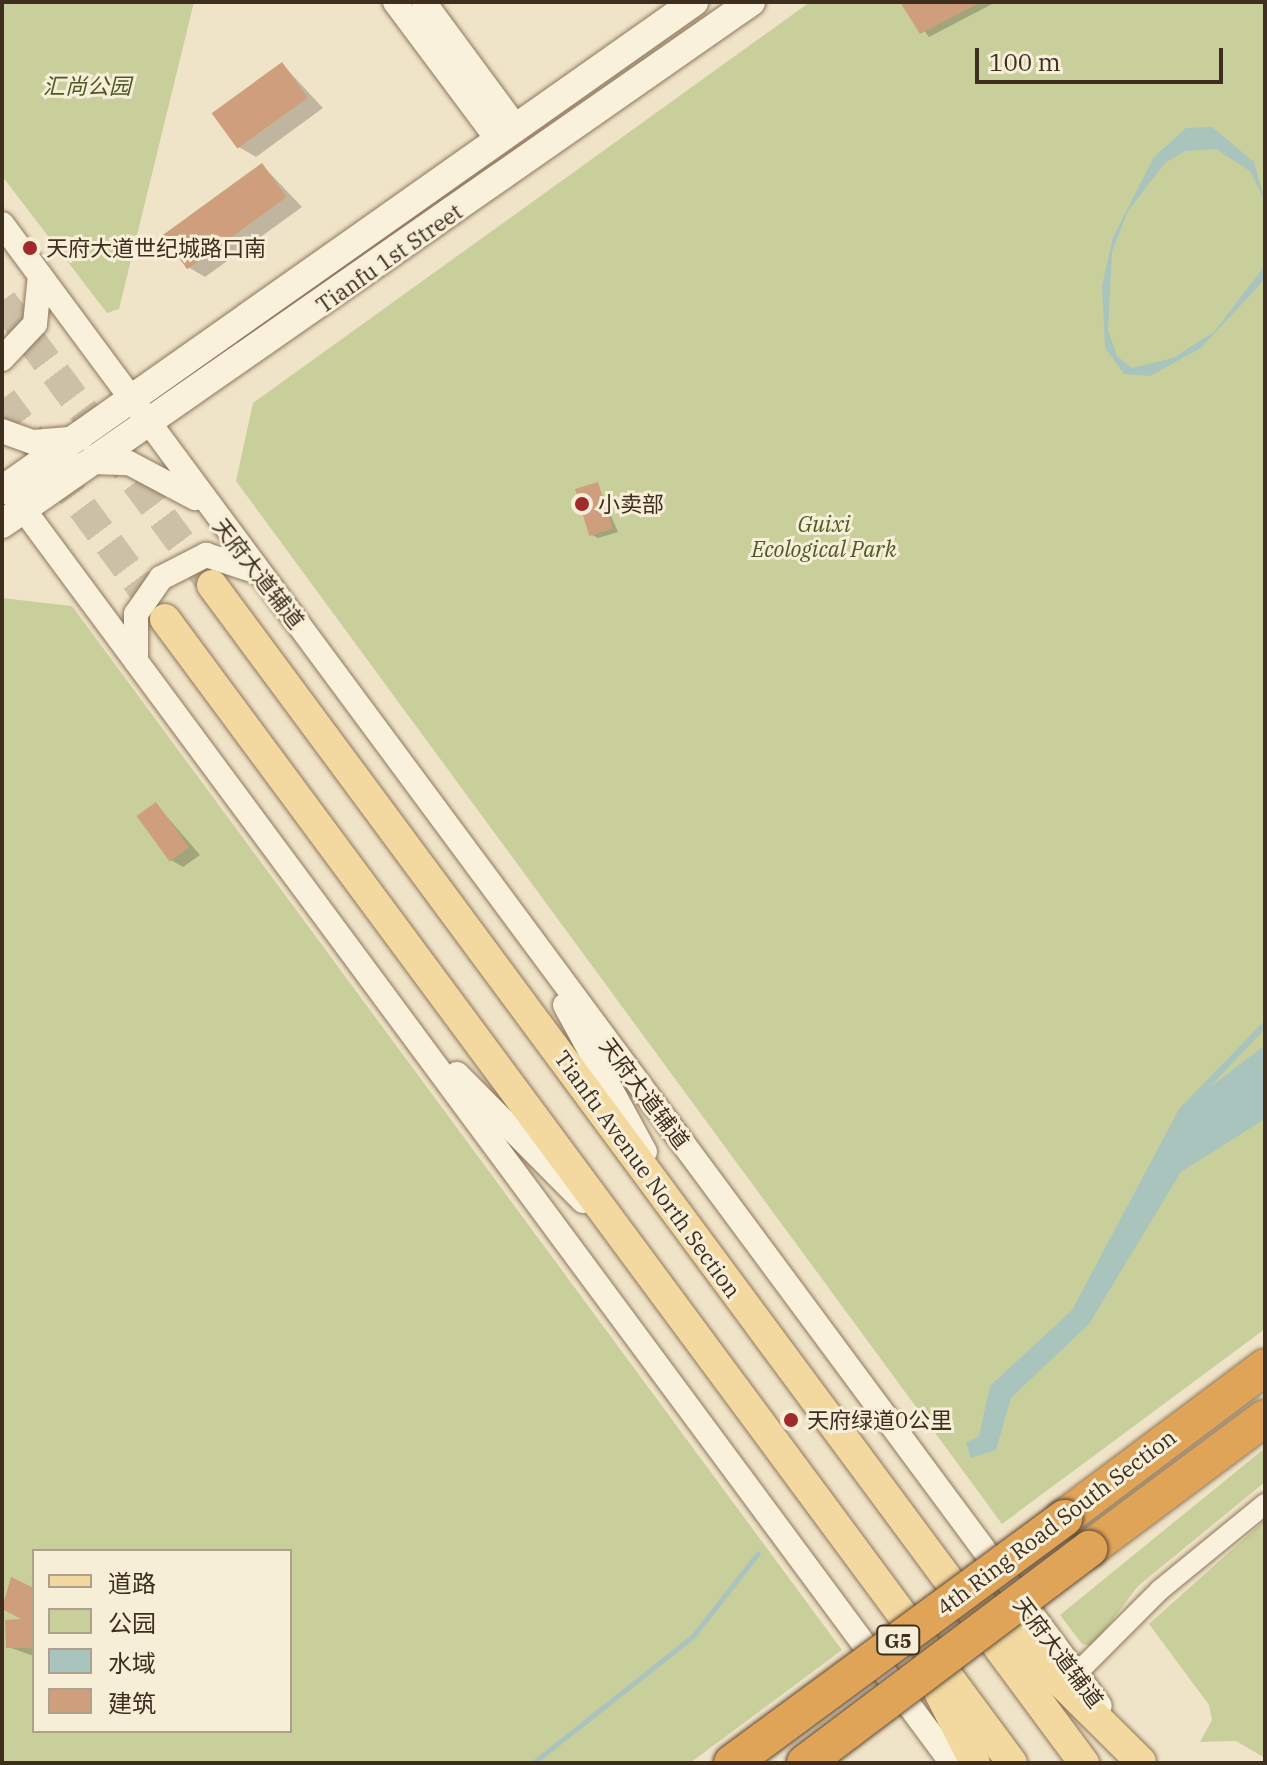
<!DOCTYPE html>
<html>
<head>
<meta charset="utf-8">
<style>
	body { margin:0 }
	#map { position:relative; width:1267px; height:1765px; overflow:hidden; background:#f0e4c8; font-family:"IBM Plex Serif","Noto Sans SC",serif }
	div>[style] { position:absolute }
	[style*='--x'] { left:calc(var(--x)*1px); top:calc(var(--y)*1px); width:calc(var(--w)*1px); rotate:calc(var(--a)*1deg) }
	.green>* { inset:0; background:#c9cf9b }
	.water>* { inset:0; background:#a9c4bc }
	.shadow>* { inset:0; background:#0003 }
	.stream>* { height:5px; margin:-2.5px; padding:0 2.5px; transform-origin:2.5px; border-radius:2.5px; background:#a9c4bc }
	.building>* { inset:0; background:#cf9f7d; transform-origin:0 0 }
	.primary-tunnel>* { height:30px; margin-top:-15px; transform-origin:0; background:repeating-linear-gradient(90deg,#ccc0a6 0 30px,transparent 0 45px) }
	.roads { filter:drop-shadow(0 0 2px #8d765c) drop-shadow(0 0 2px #8d765c) }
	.minor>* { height:20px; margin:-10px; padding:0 10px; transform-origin:10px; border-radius:10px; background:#faf1dc }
	.tertiary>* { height:24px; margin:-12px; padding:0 12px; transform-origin:12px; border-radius:12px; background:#faf1dc }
	.secondary>* { height:28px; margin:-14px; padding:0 14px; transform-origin:14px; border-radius:14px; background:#faf1dc }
	.primary>* { height:30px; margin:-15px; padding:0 15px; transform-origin:15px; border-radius:15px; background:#f3d9a0 }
	.motorway>* { height:36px; margin:-18px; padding:0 18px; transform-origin:18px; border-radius:18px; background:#e0a458 }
	.bridges { filter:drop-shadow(0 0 2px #5b4430) drop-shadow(0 0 2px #5b4430) }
	.motorway-bridge>* { height:36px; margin:-18px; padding:0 18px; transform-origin:18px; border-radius:18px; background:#e0a458 }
	.dots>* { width:22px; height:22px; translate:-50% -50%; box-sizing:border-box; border:4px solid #f7eed8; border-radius:50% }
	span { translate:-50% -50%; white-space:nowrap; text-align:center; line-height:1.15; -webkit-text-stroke:6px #f7eed8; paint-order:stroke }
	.shield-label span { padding:2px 6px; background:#f7eed8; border:2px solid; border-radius:6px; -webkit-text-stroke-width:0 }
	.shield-label { font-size:20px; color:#3d2e20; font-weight:700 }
	.park-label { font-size:22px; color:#4d5a26; font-style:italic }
	.poi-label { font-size:22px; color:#3d2e20 }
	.left { translate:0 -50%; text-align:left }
	.street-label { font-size:22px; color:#3d2e20 }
	.frame { position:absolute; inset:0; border:4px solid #3d2e20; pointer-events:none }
	.legend { position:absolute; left:32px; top:1549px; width:260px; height:184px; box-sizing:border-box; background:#f7eed8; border:2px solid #ada18e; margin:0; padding:10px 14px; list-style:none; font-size:24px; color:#3d2e20 }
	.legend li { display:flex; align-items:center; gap:16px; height:40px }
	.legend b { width:40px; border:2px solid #ada18e }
	.scale { position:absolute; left:975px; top:48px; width:248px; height:36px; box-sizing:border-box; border:4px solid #3d2e20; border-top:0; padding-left:10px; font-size:24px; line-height:28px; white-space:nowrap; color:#3d2e20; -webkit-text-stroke:6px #f7eed8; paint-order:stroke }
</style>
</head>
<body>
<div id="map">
	<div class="green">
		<i style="clip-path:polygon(2px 2px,194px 2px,119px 309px,107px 313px,2px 176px)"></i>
		<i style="clip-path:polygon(810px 2px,1265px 2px,1265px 1329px,1002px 1524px,236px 481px,253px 403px)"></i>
		<i style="clip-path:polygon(evenodd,2px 598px,72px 606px,842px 1650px,690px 1763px,2px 1763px,2px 598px,34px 1551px,290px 1551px,290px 1731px,34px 1731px,34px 1551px)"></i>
		<i style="clip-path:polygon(1265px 1448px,1265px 1482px,1138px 1586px,1093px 1646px,1082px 1644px,1060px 1615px)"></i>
		<i style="clip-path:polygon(1265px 1520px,1265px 1758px,1236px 1741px,1200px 1742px,1212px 1720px,1209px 1705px,1149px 1624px)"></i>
	</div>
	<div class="water">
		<i style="clip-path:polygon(1212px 127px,1254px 162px,1265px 202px,1250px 171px,1216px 149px,1185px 151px,1165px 163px,1128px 211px,1112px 252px,1108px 330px,1117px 356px,1132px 368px,1173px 358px,1214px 332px,1265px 265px,1265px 279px,1201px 348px,1150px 376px,1124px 374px,1105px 348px,1102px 286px,1113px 237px,1154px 157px,1186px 128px)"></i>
		<i style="clip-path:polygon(1265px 1020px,1265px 1029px,1210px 1087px,1265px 1045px,1265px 1119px,1181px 1172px,1089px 1324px,1011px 1398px,996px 1450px,971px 1458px,966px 1443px,979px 1436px,990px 1386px,1072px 1310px,1179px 1109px)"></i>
	</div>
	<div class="shadow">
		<i style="clip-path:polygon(902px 2px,996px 2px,929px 37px)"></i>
		<i style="clip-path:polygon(282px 64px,323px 108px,256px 157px,239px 147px)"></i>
		<i style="clip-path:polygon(262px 165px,302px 207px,205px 277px,188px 267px)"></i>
		<i style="clip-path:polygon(597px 484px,618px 532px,598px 538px,590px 534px)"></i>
		<i style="clip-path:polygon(156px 804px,200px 855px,183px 867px,171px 860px)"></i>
		<i style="clip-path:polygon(12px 1579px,34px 1591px,34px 1656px,8px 1647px,26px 1620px,2px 1607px)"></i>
	</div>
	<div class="stream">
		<i style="--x:533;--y:1763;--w:204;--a:-38.4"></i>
		<i style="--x:693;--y:1636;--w:105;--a:-51.9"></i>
	</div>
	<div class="building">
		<i style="clip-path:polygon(900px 2px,981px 2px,920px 34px)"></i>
		<i style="left:282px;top:62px;width:44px;height:87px;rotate:54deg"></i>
		<i style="left:262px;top:163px;width:42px;height:123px;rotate:54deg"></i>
		<i style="left:598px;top:482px;width:49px;height:24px;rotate:73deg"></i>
		<i style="left:156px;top:802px;width:56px;height:24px;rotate:54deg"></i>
		<i style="clip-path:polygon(11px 1577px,34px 1588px,34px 1648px,6px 1648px,5px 1620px,21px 1619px,2px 1609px)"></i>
	</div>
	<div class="primary-tunnel">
		<i style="--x:2;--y:301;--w:353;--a:53.5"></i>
		<i style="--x:2;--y:399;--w:274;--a:53.5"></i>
	</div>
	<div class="roads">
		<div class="minor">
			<i style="--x:1076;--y:1674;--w:119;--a:-45"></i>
			<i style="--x:1160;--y:1590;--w:136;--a:-39.3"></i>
		</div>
		<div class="tertiary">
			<i style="--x:395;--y:2;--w:172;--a:53.3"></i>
			<i style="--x:424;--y:2;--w:155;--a:53.6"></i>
			<i style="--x:2;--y:224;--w:1844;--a:53.47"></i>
			<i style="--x:2;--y:359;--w:48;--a:-46.7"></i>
			<i style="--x:35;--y:324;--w:49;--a:-84.2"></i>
			<i style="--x:2;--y:431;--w:33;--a:20"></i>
			<i style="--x:33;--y:442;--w:48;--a:-4.8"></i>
			<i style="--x:20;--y:482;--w:75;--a:-15.5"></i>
			<i style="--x:92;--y:462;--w:37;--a:2"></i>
			<i style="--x:129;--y:463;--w:75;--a:27.9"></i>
			<i style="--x:13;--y:495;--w:1578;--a:53.48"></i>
			<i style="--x:136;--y:661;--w:47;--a:-90"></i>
			<i style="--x:136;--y:614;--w:44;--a:-55.2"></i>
			<i style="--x:161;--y:578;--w:51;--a:-27.1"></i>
			<i style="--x:206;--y:555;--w:52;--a:18.1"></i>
			<i style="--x:565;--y:1005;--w:167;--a:61.4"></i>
			<i style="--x:457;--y:1074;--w:179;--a:45.2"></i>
		</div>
		<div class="secondary">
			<i style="--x:2;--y:490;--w:847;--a:-35.19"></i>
			<i style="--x:2;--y:524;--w:913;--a:-34.87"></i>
		</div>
		<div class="primary">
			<i style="--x:212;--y:585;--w:1466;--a:53.49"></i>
			<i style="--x:165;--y:619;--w:1423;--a:53.48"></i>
			<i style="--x:984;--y:1606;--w:221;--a:44.8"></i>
			<i style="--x:936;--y:1686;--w:86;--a:63.1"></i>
		</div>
		<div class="motorway">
			<i style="--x:1064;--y:1518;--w:251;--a:-36.9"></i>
			<i style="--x:1089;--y:1549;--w:219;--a:-36.7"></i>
		</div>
	</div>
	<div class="bridges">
		<div class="motorway-bridge">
			<i style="--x:732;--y:1763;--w:413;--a:-36.4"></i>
			<i style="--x:805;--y:1763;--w:356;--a:-37"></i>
		</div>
	</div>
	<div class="dots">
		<i style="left:30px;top:248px;background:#9e2a2b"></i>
		<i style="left:582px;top:504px;background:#9e2a2b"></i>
		<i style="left:791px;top:1420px;background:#9e2a2b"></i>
	</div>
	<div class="shield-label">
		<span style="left:898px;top:1640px">G5</span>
	</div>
	<div class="park-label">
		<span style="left:87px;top:86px">汇尚公园</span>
		<span style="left:824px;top:536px">Guixi<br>Ecological Park</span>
	</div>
	<div class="poi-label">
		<span class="left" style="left:46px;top:248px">天府大道世纪城路口南</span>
		<span class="left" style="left:598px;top:504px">小卖部</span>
		<span class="left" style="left:807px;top:1420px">天府绿道0公里</span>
	</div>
	<div class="street-label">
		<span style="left:389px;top:258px;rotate:-35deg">Tianfu 1st Street</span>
		<span style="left:259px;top:573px;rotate:52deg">天府大道辅道</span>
		<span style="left:645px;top:1093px;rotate:53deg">天府大道辅道</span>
		<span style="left:648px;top:1174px;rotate:54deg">Tianfu Avenue North Section</span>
		<span style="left:1056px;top:1522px;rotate:-37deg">4th Ring Road South Section</span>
		<span style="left:1059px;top:1652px;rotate:53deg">天府大道辅道</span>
	</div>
	<div class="frame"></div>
	<ul class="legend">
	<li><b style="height:10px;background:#f3d9a0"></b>道路</li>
	<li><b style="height:22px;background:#c9cf9b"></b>公园</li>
	<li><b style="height:22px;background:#a9c4bc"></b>水域</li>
	<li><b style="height:22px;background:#cf9f7d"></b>建筑</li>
	</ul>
	<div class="scale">100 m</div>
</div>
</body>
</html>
